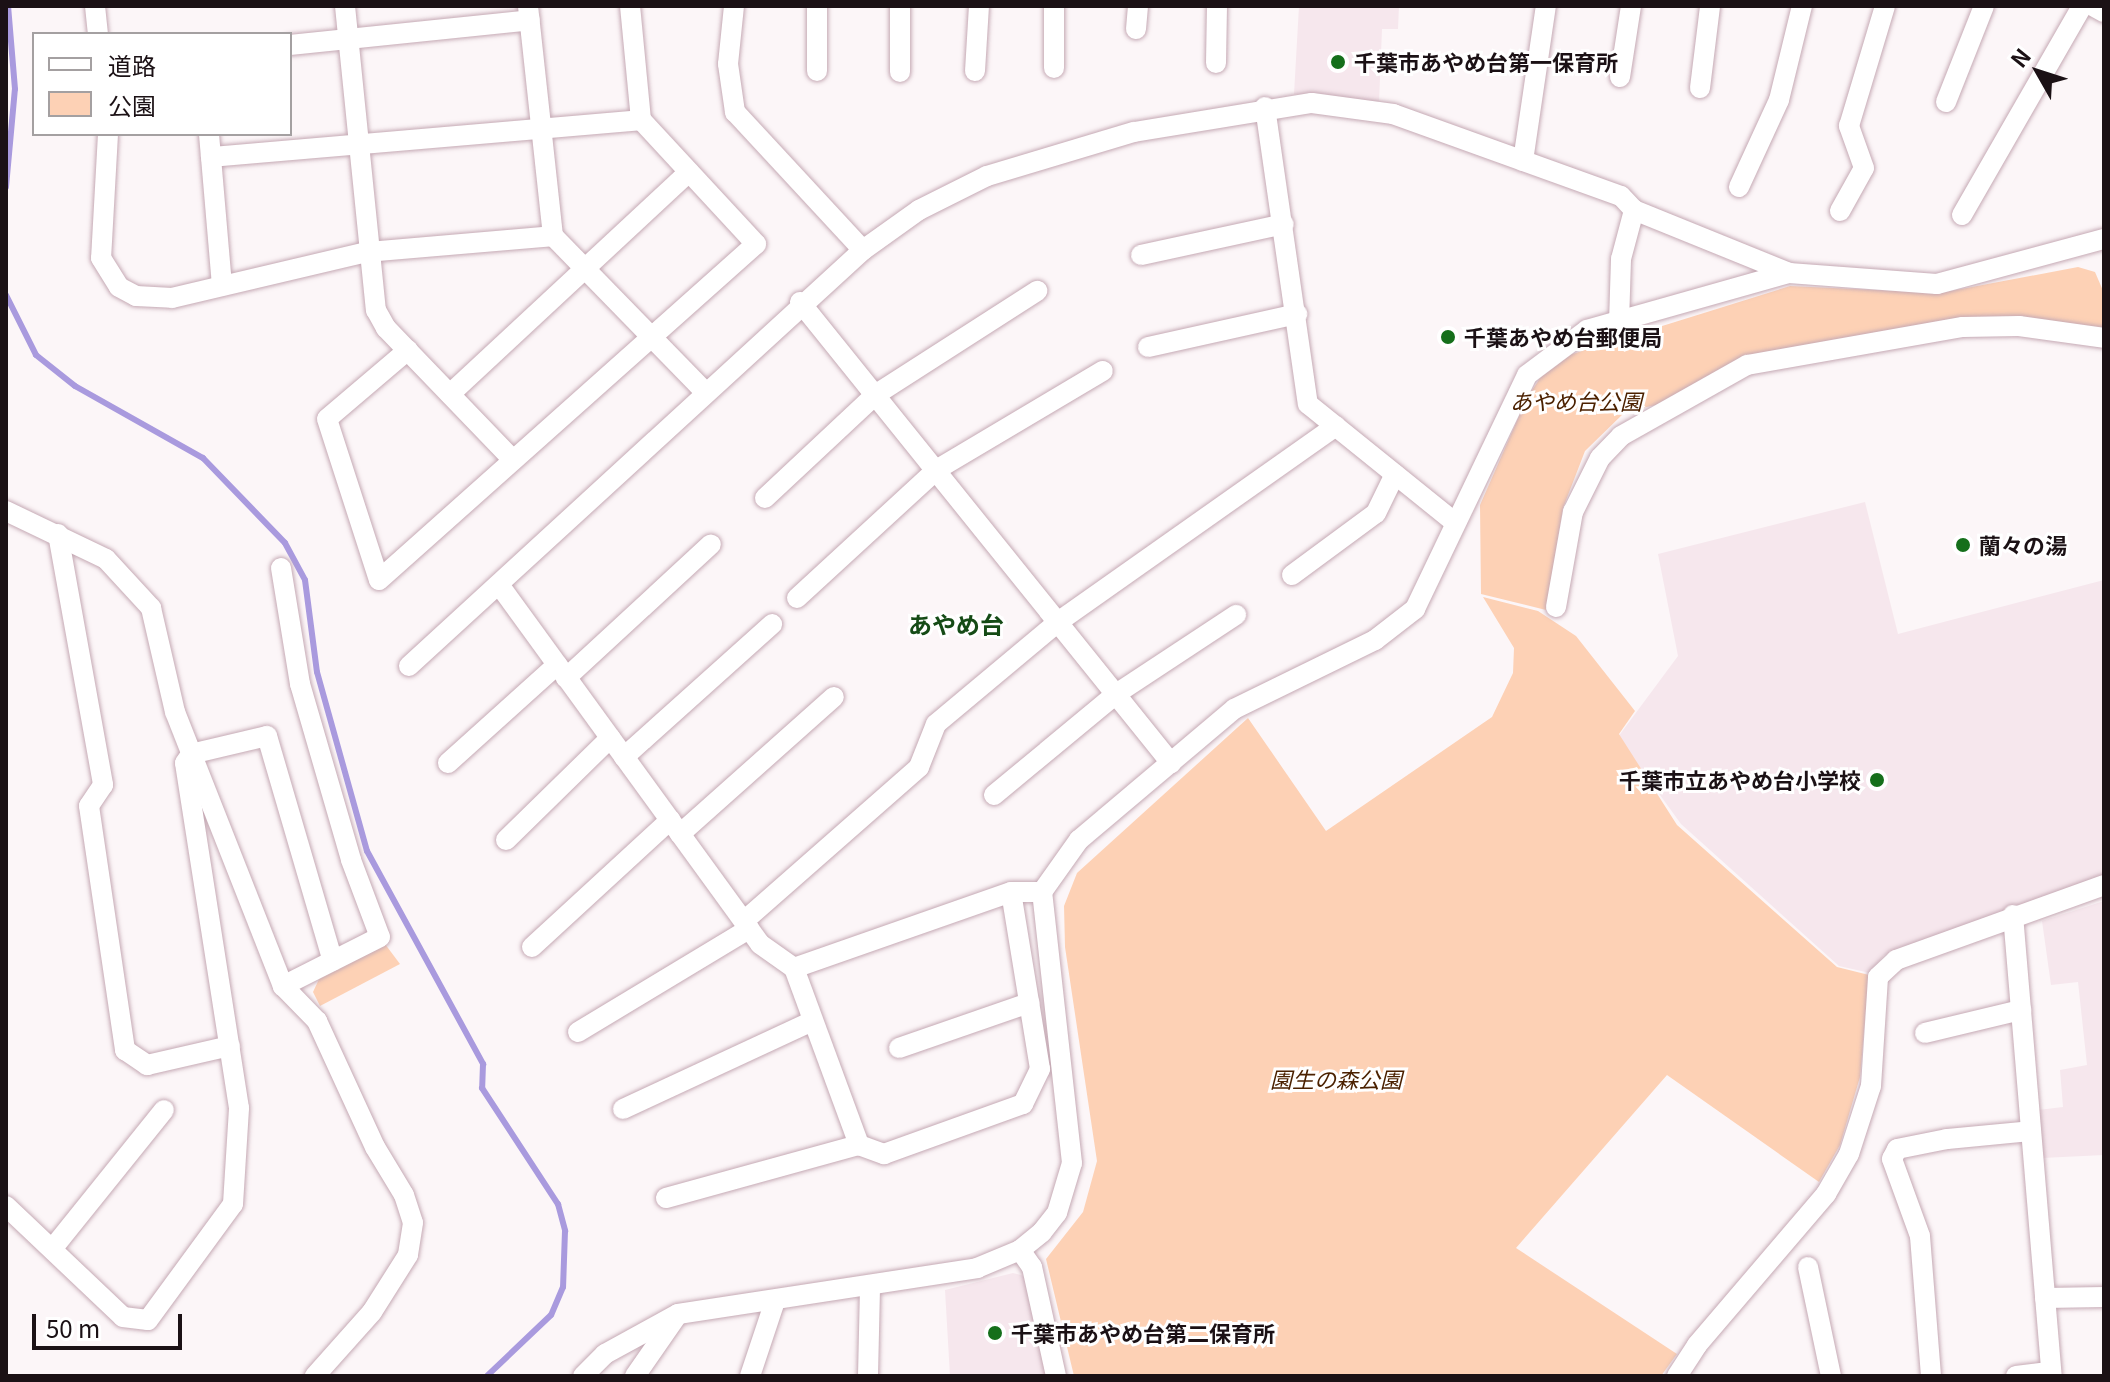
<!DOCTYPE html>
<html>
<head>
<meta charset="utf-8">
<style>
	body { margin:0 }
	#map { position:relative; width:2110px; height:1382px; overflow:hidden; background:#fcf6f8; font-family:Georgia,"Noto Sans JP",serif }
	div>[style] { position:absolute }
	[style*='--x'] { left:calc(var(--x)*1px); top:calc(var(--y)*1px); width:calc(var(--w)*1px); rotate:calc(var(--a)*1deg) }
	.built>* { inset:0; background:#f6e7ed }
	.green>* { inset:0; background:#fdd1b5 }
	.stream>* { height:6px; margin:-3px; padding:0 3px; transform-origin:3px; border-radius:3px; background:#a99ade }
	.roads { filter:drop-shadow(0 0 2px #c5a9b4) drop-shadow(0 0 2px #c5a9b4) }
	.minor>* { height:20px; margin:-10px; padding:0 10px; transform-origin:10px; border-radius:10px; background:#fff }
	.dots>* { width:22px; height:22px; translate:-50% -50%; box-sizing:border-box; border:4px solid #fff; border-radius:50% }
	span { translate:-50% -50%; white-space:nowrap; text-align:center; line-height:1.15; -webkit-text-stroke:6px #fff; paint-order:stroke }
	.poi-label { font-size:22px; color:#1b1115; font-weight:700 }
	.left { translate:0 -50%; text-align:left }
	.right { translate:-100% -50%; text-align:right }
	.park-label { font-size:22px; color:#4b2100; font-style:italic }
	.neighbourhood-label { font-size:24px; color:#154b16; font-weight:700 }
	.frame { position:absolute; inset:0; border:8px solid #1b1115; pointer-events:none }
	.legend { position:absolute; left:32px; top:32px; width:260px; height:104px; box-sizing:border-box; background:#fff; border:2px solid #a4a0a1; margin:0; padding:10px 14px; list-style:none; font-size:24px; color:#1b1115 }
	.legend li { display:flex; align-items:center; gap:16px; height:40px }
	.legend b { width:40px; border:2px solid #a4a0a1 }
	.north { position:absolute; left:1998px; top:32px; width:80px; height:80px; -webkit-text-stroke:6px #fff; paint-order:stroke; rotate:309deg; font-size:22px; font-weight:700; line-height:32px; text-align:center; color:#1b1115 }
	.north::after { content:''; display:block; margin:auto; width:28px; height:36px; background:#1b1115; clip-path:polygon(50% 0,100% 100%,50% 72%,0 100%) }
	.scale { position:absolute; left:32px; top:1314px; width:150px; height:36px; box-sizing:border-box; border:4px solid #1b1115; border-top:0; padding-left:10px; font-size:24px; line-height:28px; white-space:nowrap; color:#1b1115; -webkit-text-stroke:6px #fff; paint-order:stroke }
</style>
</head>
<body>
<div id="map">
	<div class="built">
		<i style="clip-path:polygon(1299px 6px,1399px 6px,1398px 29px,1382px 29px,1379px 103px,1294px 94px)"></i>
		<i style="clip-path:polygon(1865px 502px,1898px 634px,2104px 580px,2104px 875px,1884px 955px,1870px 973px,1839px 966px,1681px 824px,1618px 737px,1678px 656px,1658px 554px)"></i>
		<i style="clip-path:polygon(2104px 901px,2104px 1155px,2042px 1158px,2038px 1110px,2063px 1107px,2060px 1070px,2087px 1065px,2078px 982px,2051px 985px,2042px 921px)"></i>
		<i style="clip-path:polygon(1013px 1273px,1032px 1278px,1052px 1376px,950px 1376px,945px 1290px)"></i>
	</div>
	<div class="green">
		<i style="clip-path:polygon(2078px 267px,2095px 272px,2104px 293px,2104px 328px,2021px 318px,1749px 358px,1660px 404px,1625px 412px,1585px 451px,1563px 508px,1546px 610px,1481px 594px,1480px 505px,1527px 398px,1544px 372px,1566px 356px,1790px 286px,1940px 293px)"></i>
		<i style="clip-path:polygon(1483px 597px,1538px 611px,1576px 636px,1635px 711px,1619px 734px,1677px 825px,1837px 967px,1869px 975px,1860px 1077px,1840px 1145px,1819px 1182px,1667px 1075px,1516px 1248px,1677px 1354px,1661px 1376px,1074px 1376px,1046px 1259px,1083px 1212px,1097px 1161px,1065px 947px,1064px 906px,1077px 873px,1248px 718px,1326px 831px,1492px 717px,1513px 673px,1514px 648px)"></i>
		<i style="clip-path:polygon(385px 944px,400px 964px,320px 1006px,313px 992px,320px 977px)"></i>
	</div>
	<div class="stream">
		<i style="--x:6;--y:187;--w:98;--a:-84.8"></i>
		<i style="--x:15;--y:89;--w:83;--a:-94.8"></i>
		<i style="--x:6;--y:295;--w:67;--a:63.4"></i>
		<i style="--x:36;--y:355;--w:50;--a:38.5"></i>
		<i style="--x:75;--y:386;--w:147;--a:29.4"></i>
		<i style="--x:203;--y:458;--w:118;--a:46"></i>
		<i style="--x:285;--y:543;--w:42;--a:61.6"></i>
		<i style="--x:305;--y:580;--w:93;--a:82.6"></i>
		<i style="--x:317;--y:672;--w:186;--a:74.4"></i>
		<i style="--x:367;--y:851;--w:243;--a:61.4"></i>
		<i style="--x:483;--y:1064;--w:24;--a:92"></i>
		<i style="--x:482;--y:1088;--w:139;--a:56.8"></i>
		<i style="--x:558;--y:1204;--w:28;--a:75"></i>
		<i style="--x:565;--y:1231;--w:56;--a:92"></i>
		<i style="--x:563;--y:1287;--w:30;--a:113"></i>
		<i style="--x:551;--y:1315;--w:88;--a:136.4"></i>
	</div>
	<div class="roads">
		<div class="minor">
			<i style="--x:95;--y:6;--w:28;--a:84"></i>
			<i style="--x:345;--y:6;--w:306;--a:84.2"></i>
			<i style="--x:376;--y:310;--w:21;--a:61"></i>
			<i style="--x:386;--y:328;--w:182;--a:46.1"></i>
			<i style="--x:528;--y:6;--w:231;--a:83.8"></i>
			<i style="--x:553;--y:236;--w:218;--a:45.7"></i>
			<i style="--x:734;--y:6;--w:58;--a:95.9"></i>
			<i style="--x:728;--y:64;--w:49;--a:81.7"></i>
			<i style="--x:735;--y:112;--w:188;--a:47.2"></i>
			<i style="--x:817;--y:6;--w:65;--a:90"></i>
			<i style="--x:1054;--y:6;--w:62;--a:90"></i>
			<i style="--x:2093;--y:6;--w:13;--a:29"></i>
			<i style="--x:1136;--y:29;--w:23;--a:-85"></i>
			<i style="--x:290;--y:45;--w:241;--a:-5.9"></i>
			<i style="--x:1216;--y:63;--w:57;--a:-89"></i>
			<i style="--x:975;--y:71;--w:65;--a:-86.5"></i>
			<i style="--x:900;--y:72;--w:66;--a:-90"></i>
			<i style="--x:1620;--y:77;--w:72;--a:-81.2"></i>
			<i style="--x:1700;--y:88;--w:83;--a:-83"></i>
			<i style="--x:1946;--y:102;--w:103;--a:-68.4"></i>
			<i style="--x:1265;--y:107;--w:300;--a:81.8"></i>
			<i style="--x:1308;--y:404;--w:188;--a:38.9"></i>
			<i style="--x:108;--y:134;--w:124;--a:93.2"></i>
			<i style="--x:101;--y:258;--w:34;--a:58"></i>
			<i style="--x:119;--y:287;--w:19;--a:28"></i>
			<i style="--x:136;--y:296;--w:36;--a:3"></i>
			<i style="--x:172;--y:298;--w:200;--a:-13.3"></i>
			<i style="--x:367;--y:252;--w:187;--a:-4.9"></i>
			<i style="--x:209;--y:134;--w:152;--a:85.1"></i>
			<i style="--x:211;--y:157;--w:432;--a:-4.9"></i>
			<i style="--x:1523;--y:161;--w:157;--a:-81.6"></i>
			<i style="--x:1739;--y:187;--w:96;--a:-65.3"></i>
			<i style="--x:1779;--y:100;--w:97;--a:-76.3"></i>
			<i style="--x:1840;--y:211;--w:49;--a:-60.8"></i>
			<i style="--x:1864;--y:168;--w:45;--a:-109.7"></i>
			<i style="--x:1849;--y:126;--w:125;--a:-73.3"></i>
			<i style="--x:1962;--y:215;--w:241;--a:-60.1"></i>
			<i style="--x:1141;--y:255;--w:146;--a:-12.2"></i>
			<i style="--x:800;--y:302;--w:592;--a:51.17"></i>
			<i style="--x:1619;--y:323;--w:64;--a:-88.2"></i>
			<i style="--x:1621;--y:259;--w:51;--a:-75.1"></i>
			<i style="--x:1148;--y:347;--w:153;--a:-12.5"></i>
			<i style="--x:408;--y:350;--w:106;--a:139.6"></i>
			<i style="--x:327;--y:419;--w:169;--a:72.1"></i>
			<i style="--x:379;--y:580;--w:505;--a:-41.71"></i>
			<i style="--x:756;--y:244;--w:169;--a:-132.8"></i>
			<i style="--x:641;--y:120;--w:115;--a:-95.5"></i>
			<i style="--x:450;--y:394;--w:326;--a:-42.9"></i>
			<i style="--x:765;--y:498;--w:151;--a:-43.1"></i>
			<i style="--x:875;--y:395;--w:193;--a:-32.7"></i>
			<i style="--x:6;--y:511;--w:111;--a:25.6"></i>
			<i style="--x:106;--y:559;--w:67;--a:47.4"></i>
			<i style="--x:151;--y:608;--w:107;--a:77"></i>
			<i style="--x:175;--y:712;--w:295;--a:68.5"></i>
			<i style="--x:283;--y:986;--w:49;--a:45.8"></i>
			<i style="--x:317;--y:1021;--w:139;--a:65.3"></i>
			<i style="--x:375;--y:1147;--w:56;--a:58.9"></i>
			<i style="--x:404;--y:1195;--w:29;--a:72"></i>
			<i style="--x:413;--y:1223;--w:32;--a:99"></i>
			<i style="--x:408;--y:1255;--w:67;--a:122.3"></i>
			<i style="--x:372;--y:1312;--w:86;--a:131.7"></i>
			<i style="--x:58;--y:534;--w:255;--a:79.8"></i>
			<i style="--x:103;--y:785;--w:25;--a:124"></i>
			<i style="--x:89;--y:806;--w:247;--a:81.6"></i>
			<i style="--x:125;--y:1050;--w:27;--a:34"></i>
			<i style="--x:147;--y:1065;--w:85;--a:-12.9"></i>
			<i style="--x:281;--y:568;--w:118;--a:80.7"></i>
			<i style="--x:300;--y:684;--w:183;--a:73.8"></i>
			<i style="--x:351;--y:860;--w:82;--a:69.4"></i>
			<i style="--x:380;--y:937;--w:109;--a:153.2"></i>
			<i style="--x:1292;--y:575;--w:104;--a:-36.4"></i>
			<i style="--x:1376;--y:513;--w:43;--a:-64"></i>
			<i style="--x:500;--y:586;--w:442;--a:54"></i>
			<i style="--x:760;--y:944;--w:42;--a:35.2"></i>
			<i style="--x:794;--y:968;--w:230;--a:-19.3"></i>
			<i style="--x:1011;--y:892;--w:31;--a:0"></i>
			<i style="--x:797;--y:598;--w:189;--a:-42.6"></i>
			<i style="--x:936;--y:470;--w:194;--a:-30.7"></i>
			<i style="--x:1556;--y:607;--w:97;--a:-79.9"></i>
			<i style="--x:1573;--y:512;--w:60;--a:-63.4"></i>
			<i style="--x:1600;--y:458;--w:30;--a:-46"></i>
			<i style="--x:1621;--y:436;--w:145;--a:-29.4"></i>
			<i style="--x:1747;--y:365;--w:219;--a:-10"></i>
			<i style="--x:1963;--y:327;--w:56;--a:-1"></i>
			<i style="--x:2019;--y:326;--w:86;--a:8"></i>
			<i style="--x:409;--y:666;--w:616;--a:-42.5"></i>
			<i style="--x:863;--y:250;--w:69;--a:-35.5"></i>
			<i style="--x:919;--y:210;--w:76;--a:-26.6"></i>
			<i style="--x:987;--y:176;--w:153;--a:-16.7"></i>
			<i style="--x:1134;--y:132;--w:180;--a:-9.3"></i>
			<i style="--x:1312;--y:103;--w:82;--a:7.7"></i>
			<i style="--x:1393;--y:114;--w:242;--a:19.8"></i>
			<i style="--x:1621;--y:196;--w:19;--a:47"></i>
			<i style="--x:1634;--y:210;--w:167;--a:22.1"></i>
			<i style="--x:1789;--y:273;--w:148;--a:4.3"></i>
			<i style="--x:1937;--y:284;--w:173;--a:-15.1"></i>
			<i style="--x:566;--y:678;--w:197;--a:-42.7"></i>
			<i style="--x:624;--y:757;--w:199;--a:-41.9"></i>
			<i style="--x:448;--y:763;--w:147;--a:-42"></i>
			<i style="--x:994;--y:795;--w:158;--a:-39.6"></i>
			<i style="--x:1116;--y:694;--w:144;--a:-33.4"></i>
			<i style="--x:680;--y:834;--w:206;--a:-41.7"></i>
			<i style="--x:506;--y:840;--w:146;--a:-44.4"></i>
			<i style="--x:2013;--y:915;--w:463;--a:85.2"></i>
			<i style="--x:744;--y:921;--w:233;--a:-41.3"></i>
			<i style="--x:919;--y:767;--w:46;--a:-68.4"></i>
			<i style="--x:936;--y:724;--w:159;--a:-39.9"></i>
			<i style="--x:1058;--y:622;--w:340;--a:-35.2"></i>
			<i style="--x:532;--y:947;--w:188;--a:-42.6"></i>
			<i style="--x:794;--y:968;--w:189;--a:69.8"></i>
			<i style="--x:578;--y:1032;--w:200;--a:-31.1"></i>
			<i style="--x:1925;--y:1033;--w:99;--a:-13.5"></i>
			<i style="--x:899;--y:1048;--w:138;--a:-19.1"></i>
			<i style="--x:623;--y:1109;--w:209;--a:-24.9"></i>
			<i style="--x:666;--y:1198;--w:200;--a:-15.4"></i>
			<i style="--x:859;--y:1145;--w:27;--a:20"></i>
			<i style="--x:884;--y:1154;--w:148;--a:-19.8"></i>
			<i style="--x:1023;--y:1104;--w:39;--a:-64"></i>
			<i style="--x:1040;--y:1069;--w:179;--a:-99.3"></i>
			<i style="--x:6;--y:1206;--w:161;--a:43.5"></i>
			<i style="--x:123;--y:1317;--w:25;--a:7"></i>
			<i style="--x:148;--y:1320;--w:144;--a:-53.8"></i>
			<i style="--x:233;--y:1204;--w:96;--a:-86.4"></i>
			<i style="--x:239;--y:1108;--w:349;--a:-98.9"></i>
			<i style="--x:185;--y:763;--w:11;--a:-56"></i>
			<i style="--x:191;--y:754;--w:78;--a:-13.3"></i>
			<i style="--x:267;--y:736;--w:234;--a:73.7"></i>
			<i style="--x:53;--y:1248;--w:177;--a:-51.2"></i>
			<i style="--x:1020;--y:1250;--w:21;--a:55"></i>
			<i style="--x:1032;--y:1267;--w:112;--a:77.6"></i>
			<i style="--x:1808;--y:1267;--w:111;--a:78.1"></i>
			<i style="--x:2045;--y:1298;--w:59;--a:-1"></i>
			<i style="--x:583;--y:1376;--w:31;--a:-45"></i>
			<i style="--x:605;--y:1354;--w:83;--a:-28.7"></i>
			<i style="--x:678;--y:1314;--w:303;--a:-8.7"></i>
			<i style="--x:977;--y:1268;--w:47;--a:-22.7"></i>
			<i style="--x:1020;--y:1250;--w:28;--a:-39"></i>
			<i style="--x:1042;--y:1232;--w:24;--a:-52"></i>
			<i style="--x:1057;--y:1213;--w:52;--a:-73.3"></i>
			<i style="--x:1072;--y:1163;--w:273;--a:-96.3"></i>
			<i style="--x:1042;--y:892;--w:64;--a:-54.6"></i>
			<i style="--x:1079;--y:840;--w:203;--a:-40.2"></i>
			<i style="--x:1234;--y:709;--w:157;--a:-26.1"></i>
			<i style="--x:1375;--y:640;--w:51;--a:-37.8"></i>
			<i style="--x:1415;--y:609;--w:259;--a:-64.4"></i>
			<i style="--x:1527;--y:375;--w:75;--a:-36.9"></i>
			<i style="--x:1587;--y:330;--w:210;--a:-15.8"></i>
			<i style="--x:635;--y:1376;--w:72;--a:-55.2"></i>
			<i style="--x:750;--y:1376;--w:79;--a:-71.6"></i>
			<i style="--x:868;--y:1376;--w:88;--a:-88.7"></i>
			<i style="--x:1677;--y:1376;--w:37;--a:-57"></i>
			<i style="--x:1697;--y:1345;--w:199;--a:-49.5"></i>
			<i style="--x:1826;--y:1194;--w:46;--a:-60.1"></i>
			<i style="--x:1849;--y:1154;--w:71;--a:-72.1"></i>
			<i style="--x:1871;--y:1086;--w:109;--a:-86.3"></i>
			<i style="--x:1878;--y:977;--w:25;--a:-43"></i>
			<i style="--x:1896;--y:960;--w:221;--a:-19.8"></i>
			<i style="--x:1931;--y:1376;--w:140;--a:-94.5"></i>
			<i style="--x:1920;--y:1236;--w:82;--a:-110"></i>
			<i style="--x:1892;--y:1159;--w:11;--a:-63"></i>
			<i style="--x:1897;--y:1149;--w:51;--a:-11.3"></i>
			<i style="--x:1947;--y:1139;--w:84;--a:-5.4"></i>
			<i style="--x:2016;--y:1376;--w:35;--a:-7"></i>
		</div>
	</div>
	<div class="dots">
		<i style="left:1338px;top:62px;background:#156f1b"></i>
		<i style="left:1448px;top:337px;background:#156f1b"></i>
		<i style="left:1963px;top:545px;background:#156f1b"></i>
		<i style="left:1877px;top:780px;background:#156f1b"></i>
		<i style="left:995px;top:1333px;background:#156f1b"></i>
	</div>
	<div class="poi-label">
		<span class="left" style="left:1354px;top:62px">千葉市あやめ台第一保育所</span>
		<span class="left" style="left:1464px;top:337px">千葉あやめ台郵便局</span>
		<span class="left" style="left:1979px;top:545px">蘭々の湯</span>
		<span class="right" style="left:1861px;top:780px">千葉市立あやめ台小学校</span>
		<span class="left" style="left:1011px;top:1333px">千葉市あやめ台第二保育所</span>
	</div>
	<div class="park-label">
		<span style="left:1576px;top:401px">あやめ台公園</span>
		<span style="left:1336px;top:1079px">園生の森公園</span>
	</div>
	<div class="neighbourhood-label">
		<span style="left:956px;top:624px">あやめ台</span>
	</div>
	<div class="frame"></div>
	<ul class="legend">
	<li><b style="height:10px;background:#fff"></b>道路</li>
	<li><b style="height:22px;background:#fdd1b5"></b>公園</li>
	</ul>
	<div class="north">N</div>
	<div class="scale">50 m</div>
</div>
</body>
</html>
